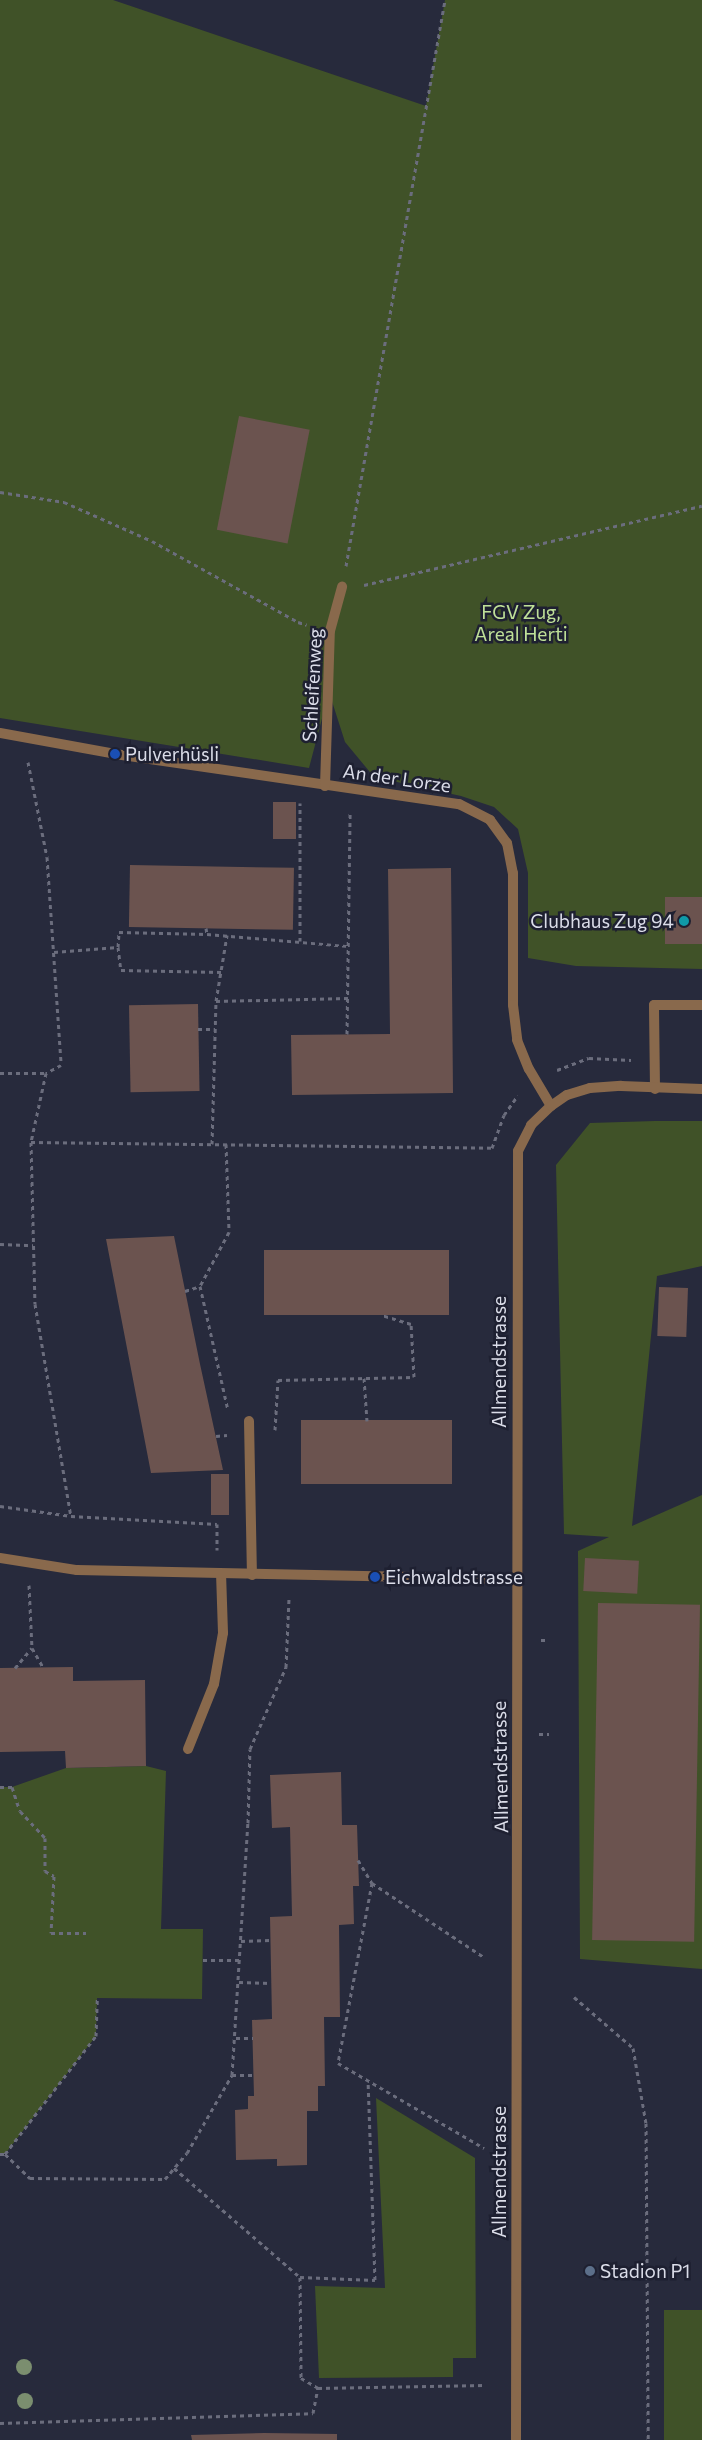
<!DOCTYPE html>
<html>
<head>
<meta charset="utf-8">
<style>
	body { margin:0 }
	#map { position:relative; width:702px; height:2440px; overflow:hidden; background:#272a3c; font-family:Commissioner,sans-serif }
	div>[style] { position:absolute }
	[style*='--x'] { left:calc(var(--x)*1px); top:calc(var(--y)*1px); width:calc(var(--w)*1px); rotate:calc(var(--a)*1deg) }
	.green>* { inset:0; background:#405228; transform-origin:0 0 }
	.building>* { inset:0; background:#6b534f; transform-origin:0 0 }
	.path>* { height:3px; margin-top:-1.5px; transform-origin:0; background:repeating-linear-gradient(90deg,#6b6d7d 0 4px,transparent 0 8px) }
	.service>* { height:10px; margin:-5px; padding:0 5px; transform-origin:5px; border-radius:5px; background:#89694c }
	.minor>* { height:10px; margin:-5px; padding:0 5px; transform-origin:5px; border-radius:5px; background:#89694c }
	.trees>* { width:16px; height:16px; margin:-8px; border-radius:50%; background:#7b8e6f }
	.dots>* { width:14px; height:14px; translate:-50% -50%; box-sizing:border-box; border:2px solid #1e2031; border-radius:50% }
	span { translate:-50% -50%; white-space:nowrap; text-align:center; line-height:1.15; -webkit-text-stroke:5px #1e2031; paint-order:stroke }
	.park-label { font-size:19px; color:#bfe098 }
	.street-label { font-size:19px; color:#dbdde9 }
	.poi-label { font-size:19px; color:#dbdde9 }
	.left { translate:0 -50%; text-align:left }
	.right { translate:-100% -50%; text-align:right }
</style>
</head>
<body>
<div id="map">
	<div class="green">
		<i style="clip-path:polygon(0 0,113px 0,426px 106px,445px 0,702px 0,702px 969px,576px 966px,528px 958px,528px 873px,518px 829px,494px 807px,461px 796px,374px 777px,345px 742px,329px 692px,309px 768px,0 718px)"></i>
		<i style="clip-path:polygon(655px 1121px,702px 1121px,702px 1266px,657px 1276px,632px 1526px,702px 1495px,702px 1969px,580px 1959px,578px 1551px,609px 1537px,564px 1534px,556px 1165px,590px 1123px)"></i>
		<i style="clip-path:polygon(146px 1766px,166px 1771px,161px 1929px,203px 1929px,202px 1999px,97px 1998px,96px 2036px,5px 2154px,0 2154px,0 1787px,12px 1787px,66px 1768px)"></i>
		<i style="clip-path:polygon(376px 2098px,475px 2158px,476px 2358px,453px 2358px,453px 2377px,319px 2378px,315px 2286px,385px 2288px)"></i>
		<i style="left:664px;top:2310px;width:38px;height:130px"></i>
	</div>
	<div class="building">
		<i style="left:239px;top:416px;width:72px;height:116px;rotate:11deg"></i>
		<i style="left:273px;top:802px;width:23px;height:37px"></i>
		<i style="left:130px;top:865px;width:164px;height:62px;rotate:1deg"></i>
		<i style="clip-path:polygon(451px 868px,453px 1093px,292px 1095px,291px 1035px,390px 1034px,388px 869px)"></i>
		<i style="left:702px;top:897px;width:47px;height:37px;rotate:90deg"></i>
		<i style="left:198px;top:1004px;width:87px;height:69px;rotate:89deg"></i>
		<i style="clip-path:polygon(174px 1236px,200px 1364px,223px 1470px,151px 1473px,106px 1239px)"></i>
		<i style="left:449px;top:1250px;width:65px;height:185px;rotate:90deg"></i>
		<i style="left:659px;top:1287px;width:29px;height:49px;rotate:2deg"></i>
		<i style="left:452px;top:1420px;width:64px;height:151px;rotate:90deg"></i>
		<i style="left:211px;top:1474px;width:18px;height:41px"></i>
		<i style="left:585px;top:1558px;width:54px;height:33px;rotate:3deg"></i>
		<i style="left:598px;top:1603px;width:102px;height:337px;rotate:1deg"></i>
		<i style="clip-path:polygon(73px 1667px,73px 1681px,145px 1680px,146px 1766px,66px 1768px,65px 1751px,0 1752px,0 1668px)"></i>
		<i style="clip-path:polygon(341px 1772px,342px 1825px,357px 1825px,359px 1886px,353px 1886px,354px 1924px,339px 1925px,340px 2017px,324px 2017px,325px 2086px,318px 2086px,318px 2111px,307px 2111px,307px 2165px,277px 2166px,277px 2159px,236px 2160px,235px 2110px,248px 2109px,248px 2096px,254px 2096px,252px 2020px,272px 2019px,270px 1917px,292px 1916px,290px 1827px,272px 1828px,270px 1775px)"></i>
		<i style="clip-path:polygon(264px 2433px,337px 2434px,337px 2440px,192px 2440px,191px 2435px)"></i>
	</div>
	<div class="path">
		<i style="--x:0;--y:492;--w:65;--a:8.9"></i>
		<i style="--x:64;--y:502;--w:96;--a:23.9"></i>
		<i style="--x:152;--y:541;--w:167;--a:29"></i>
		<i style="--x:298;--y:622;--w:9;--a:18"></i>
		<i style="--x:346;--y:566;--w:575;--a:-80.08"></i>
		<i style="--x:364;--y:585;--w:347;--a:-13.2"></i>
		<i style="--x:28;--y:762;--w:97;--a:78.7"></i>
		<i style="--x:47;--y:857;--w:208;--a:86.1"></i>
		<i style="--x:61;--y:1065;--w:17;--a:152"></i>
		<i style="--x:46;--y:1073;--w:71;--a:102.3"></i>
		<i style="--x:31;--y:1142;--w:162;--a:88.6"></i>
		<i style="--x:35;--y:1304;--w:215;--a:80.4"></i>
		<i style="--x:206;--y:928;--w:6;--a:81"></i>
		<i style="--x:300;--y:941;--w:138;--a:-90"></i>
		<i style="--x:118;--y:947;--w:23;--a:83"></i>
		<i style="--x:121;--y:970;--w:100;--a:1.1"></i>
		<i style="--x:54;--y:952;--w:64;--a:-4.5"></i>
		<i style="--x:118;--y:947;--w:15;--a:-86"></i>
		<i style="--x:119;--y:932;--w:88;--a:1.3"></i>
		<i style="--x:207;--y:934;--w:142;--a:4.9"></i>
		<i style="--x:216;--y:1001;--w:67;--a:-80.5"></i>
		<i style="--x:198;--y:1029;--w:17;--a:0"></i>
		<i style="--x:347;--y:1034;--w:222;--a:-89.2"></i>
		<i style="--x:557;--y:1070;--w:34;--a:-21"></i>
		<i style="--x:589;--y:1058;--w:42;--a:2.7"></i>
		<i style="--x:0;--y:1073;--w:46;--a:0"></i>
		<i style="--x:31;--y:1142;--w:464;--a:0.7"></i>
		<i style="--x:212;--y:1144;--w:143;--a:-88.4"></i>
		<i style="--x:216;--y:1001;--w:132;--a:-1.3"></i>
		<i style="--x:226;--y:1144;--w:88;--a:88"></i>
		<i style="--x:229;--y:1232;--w:61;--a:118.2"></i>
		<i style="--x:200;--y:1286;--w:127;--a:77.3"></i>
		<i style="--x:492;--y:1148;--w:35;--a:-70"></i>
		<i style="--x:504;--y:1115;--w:24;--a:-55"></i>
		<i style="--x:0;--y:1244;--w:33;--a:2"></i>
		<i style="--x:185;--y:1291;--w:16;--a:-18"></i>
		<i style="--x:364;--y:1378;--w:43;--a:86"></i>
		<i style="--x:275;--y:1430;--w:50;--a:-86.6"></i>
		<i style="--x:278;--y:1380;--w:136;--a:-1.3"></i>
		<i style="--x:414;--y:1377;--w:53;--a:-93.2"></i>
		<i style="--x:411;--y:1324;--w:31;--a:-163"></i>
		<i style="--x:216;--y:1436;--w:11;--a:-5"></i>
		<i style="--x:0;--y:1506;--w:72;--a:8"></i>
		<i style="--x:71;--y:1516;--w:146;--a:3.1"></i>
		<i style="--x:217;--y:1524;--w:26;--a:90"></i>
		<i style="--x:29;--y:1585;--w:63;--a:87.3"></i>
		<i style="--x:32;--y:1648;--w:22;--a:60"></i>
		<i style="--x:541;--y:1640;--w:8;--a:0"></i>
		<i style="--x:15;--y:1668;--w:26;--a:-50"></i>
		<i style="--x:539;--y:1734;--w:10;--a:0"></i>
		<i style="--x:0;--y:1787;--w:12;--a:0"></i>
		<i style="--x:12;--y:1787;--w:25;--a:72"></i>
		<i style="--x:20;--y:1811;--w:37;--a:47"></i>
		<i style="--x:45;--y:1838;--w:33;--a:90"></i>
		<i style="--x:45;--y:1871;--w:10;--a:29"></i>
		<i style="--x:54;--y:1876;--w:57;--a:93"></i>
		<i style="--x:51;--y:1933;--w:35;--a:0"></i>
		<i style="--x:358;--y:1860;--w:27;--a:59"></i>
		<i style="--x:372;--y:1883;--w:134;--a:33.5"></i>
		<i style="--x:372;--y:1883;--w:183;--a:100.7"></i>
		<i style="--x:338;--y:2063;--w:169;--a:30.2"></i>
		<i style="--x:241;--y:1941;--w:30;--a:-2"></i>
		<i style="--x:203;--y:1960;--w:38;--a:0"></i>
		<i style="--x:239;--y:1982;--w:32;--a:2"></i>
		<i style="--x:574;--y:1997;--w:78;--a:40.8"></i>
		<i style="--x:633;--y:2048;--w:76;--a:80.2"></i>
		<i style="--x:646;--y:2123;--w:317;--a:89.6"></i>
		<i style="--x:236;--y:2038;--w:17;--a:0"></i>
		<i style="--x:232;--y:2075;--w:22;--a:0"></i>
		<i style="--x:0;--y:2154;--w:5;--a:0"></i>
		<i style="--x:5;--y:2154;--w:35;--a:44"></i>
		<i style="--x:30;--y:2178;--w:135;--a:0.4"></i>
		<i style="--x:165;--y:2179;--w:34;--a:-50"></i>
		<i style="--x:187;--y:2153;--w:90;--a:-60"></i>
		<i style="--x:232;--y:2075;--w:253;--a:-86.4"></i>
		<i style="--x:248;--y:1823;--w:74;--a:-88.5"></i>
		<i style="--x:250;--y:1749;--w:90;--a:-66.3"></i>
		<i style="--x:286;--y:1667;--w:69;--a:-87.5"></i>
		<i style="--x:5;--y:2154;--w:149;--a:-52.4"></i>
		<i style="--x:96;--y:2036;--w:38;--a:-88"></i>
		<i style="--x:174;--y:2168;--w:167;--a:40.9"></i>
		<i style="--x:300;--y:2277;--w:101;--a:89.4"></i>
		<i style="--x:301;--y:2378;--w:20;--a:30"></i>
		<i style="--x:300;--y:2277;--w:75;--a:2.3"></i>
		<i style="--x:375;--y:2280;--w:200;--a:-92"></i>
		<i style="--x:0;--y:2423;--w:313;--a:-1.8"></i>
		<i style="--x:313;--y:2413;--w:25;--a:-79"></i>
		<i style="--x:318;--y:2388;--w:167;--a:-1"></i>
	</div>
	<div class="service">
		<i style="--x:655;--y:1089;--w:84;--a:-90.7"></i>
		<i style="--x:654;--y:1005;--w:48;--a:0"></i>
		<i style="--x:249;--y:1421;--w:154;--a:88.9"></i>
		<i style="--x:188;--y:1749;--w:70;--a:-68.2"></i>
		<i style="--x:214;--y:1684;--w:52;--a:-80"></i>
		<i style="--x:223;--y:1633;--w:59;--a:-91.9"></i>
	</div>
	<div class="minor">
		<i style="--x:0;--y:733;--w:117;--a:10.3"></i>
		<i style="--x:115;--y:754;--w:348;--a:8.3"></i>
		<i style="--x:459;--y:804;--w:35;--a:27"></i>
		<i style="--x:490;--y:820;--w:29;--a:54"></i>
		<i style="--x:507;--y:843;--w:31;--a:79"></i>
		<i style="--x:513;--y:873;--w:132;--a:90"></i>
		<i style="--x:513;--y:1005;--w:35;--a:83"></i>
		<i style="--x:517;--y:1040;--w:31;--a:68"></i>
		<i style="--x:529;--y:1069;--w:43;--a:59.3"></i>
		<i style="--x:325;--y:786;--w:155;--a:-88.2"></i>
		<i style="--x:330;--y:631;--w:46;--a:-74.7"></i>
		<i style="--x:0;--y:1558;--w:78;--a:8.9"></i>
		<i style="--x:77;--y:1570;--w:440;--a:1.2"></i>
		<i style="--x:516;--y:2440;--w:1289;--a:-89.91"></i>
		<i style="--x:518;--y:1151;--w:29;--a:-63"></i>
		<i style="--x:531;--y:1125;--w:28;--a:-44"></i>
		<i style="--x:551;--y:1106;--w:19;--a:-35"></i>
		<i style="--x:567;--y:1095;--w:24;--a:-17"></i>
		<i style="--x:590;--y:1088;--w:31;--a:-4"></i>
		<i style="--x:621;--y:1086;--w:81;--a:2.1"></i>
	</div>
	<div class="trees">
		<i style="left:24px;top:2367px"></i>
		<i style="left:25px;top:2401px"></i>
	</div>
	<div class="dots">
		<i style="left:115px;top:754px;background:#1a4fb4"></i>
		<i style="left:684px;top:921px;background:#0f9aa8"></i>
		<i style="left:375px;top:1577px;background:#1a4fb4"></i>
		<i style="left:590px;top:2271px;background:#5c6f8a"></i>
	</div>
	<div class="park-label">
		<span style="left:521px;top:623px">FGV Zug,<br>Areal Herti</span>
	</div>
	<div class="street-label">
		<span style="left:312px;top:685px;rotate:-87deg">Schleifenweg</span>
		<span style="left:397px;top:778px;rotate:8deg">An der Lorze</span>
		<span style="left:499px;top:1362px;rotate:-90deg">Allmendstrasse</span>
		<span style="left:500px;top:1767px;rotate:-91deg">Allmendstrasse</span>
		<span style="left:499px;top:2172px;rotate:-90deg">Allmendstrasse</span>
	</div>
	<div class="poi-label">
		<span class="left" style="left:125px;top:754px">Pulverhüsli</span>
		<span class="right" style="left:674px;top:921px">Clubhaus Zug 94</span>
		<span class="left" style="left:385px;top:1577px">Eichwaldstrasse</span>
		<span class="left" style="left:600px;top:2271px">Stadion P1</span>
	</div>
</div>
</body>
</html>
